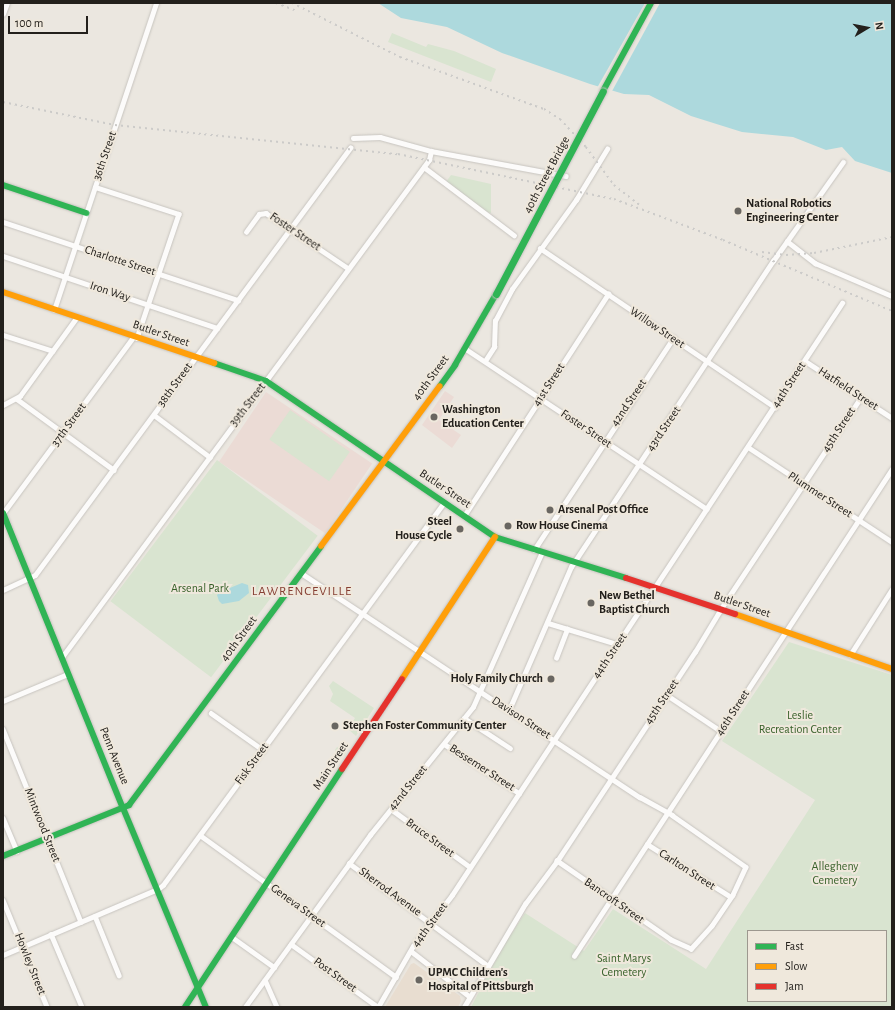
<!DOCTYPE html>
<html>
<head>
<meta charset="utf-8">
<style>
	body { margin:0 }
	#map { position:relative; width:895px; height:1010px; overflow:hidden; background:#ebe7e0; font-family:"Alegreya Sans",sans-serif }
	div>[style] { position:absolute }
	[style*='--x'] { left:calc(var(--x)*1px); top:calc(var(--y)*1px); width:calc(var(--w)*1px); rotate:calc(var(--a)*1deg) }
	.education>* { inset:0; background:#ebdbd5; transform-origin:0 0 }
	.medical>* { inset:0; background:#e8ddd0 }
	.green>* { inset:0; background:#d9e4d0; transform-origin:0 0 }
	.round { border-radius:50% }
	.water>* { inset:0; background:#add9dd }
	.pier>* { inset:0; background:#ebe7e0 }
	.roads { filter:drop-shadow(0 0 1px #c7c4bf) drop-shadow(0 0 1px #c7c4bf) }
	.street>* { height:4.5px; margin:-2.25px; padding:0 2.25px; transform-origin:2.25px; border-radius:2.25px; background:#fcfbfa }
	.fast>* { height:6px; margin:-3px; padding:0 3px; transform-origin:3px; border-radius:3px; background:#30b455 }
	.slow>* { height:6px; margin:-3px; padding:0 3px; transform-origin:3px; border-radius:3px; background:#ff9f0a }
	.jam>* { height:6px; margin:-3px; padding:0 3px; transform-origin:3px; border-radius:3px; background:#e5322d }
	.rail>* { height:1.5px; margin-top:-0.75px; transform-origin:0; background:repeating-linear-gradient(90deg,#cccbc9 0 2px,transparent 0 6px) }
	.bridges { filter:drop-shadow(0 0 1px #c8c5c2) drop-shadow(0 0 1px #c8c5c2) }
	.fast-bridge>* { height:7px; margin:-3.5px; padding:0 3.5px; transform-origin:3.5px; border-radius:3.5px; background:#30b455 }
	.dots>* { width:11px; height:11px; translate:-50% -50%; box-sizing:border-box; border:2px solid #efe8dc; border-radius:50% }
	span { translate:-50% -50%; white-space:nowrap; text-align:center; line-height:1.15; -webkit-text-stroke:4px #efe8dc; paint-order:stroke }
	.street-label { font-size:12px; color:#23201c }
	.poi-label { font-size:12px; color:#23201c; font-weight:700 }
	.left { translate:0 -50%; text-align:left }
	.right { translate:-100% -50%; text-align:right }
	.park-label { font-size:12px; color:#38612a }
	.neighbourhood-label { font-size:13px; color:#863f33; letter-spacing:1px }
	.frame { position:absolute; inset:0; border:4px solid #23201c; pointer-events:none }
	.legend { position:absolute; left:747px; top:930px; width:140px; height:72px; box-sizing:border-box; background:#efe8dc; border:1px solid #9d988f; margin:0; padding:5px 7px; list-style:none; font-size:12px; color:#23201c }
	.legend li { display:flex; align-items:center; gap:8px; height:20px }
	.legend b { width:20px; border:1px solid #9d988f }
	.north { position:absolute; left:847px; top:8px; width:40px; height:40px; -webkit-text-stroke:3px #efe8dc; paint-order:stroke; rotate:80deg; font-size:11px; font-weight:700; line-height:16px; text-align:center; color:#23201c }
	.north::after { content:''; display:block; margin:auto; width:14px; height:18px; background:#23201c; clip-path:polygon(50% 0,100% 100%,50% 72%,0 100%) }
	.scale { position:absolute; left:8px; top:16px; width:80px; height:18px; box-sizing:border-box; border:2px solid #23201c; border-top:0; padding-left:5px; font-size:12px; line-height:14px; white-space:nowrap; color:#23201c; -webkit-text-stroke:3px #efe8dc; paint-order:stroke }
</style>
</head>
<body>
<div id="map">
	<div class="education">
		<i style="clip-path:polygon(445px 391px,454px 397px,439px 420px,461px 435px,452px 448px,422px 425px)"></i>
		<i style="left:266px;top:392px;width:128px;height:84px;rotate:34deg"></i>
	</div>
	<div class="medical">
		<i style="clip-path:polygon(414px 963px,460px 996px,461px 1001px,458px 1007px,385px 1007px,411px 964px)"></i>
	</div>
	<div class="green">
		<i style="clip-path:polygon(392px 33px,426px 47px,428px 44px,454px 51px,496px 69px,491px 82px,388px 42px)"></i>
		<i style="clip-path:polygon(451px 175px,491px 184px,491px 213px,486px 212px,446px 182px)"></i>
		<i style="left:290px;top:410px;width:73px;height:36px;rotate:35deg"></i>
		<i style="left:217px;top:460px;width:126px;height:177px;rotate:37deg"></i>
		<i style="clip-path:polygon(evenodd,789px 642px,892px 675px,892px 1007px,471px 1007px,503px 946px,525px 913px,584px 951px,613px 909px,706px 969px,815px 800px,722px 741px,789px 642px,748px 931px,886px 931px,886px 1001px,748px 1001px,748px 931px)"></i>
		<i style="clip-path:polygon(333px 681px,374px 708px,356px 736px,348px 729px,355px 718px,330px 701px,333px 694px,329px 686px)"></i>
		<i class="round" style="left:334.5px;top:745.5px;width:11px;height:11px"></i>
	</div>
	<div class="water">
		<i style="clip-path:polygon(378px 3px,892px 3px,892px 173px,855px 161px,842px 147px,826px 150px,793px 137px,742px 132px,691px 116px,649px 95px,624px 94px,590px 84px,502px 53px,447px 27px,401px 18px)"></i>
		<i style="clip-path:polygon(242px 583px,248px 585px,249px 593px,239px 601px,222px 604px,219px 601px,217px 595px,220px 592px)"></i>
	</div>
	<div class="pier">
		<i style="clip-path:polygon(645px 3px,660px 3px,611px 93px,597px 88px)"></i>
	</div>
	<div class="roads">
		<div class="street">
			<i style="--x:3;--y:14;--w:12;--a:-70"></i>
			<i style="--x:353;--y:138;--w:27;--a:-2"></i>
			<i style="--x:380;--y:137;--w:53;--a:15.4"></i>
			<i style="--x:431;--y:151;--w:137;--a:10.5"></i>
			<i style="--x:424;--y:167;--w:113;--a:37.1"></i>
			<i style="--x:95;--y:187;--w:88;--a:17.8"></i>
			<i style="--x:179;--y:214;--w:131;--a:108.7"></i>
			<i style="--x:3;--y:222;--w:248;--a:18.4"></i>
			<i style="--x:246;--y:232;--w:22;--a:-54"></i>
			<i style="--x:259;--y:214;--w:7;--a:-8"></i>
			<i style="--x:266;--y:213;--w:99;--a:33.9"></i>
			<i style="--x:787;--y:241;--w:36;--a:38"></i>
			<i style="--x:815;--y:263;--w:84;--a:23.2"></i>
			<i style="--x:540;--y:248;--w:284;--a:34.1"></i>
			<i style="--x:3;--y:256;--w:226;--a:18.6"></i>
			<i style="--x:54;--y:310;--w:324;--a:-71.6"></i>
			<i style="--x:3;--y:335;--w:52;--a:17.7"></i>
			<i style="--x:466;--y:349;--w:289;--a:33.6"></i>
			<i style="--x:485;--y:361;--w:17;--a:-57"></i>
			<i style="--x:494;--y:347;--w:26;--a:-88"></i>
			<i style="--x:495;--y:321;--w:36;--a:-62"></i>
			<i style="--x:512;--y:289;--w:110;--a:-54.3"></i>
			<i style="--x:576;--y:200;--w:60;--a:-58.7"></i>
			<i style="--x:805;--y:361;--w:104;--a:33.2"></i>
			<i style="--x:17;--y:399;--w:120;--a:36.2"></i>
			<i style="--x:3;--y:405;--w:19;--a:-28"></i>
			<i style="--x:20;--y:396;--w:97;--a:-54.2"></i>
			<i style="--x:154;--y:415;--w:70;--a:36.9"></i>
			<i style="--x:748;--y:447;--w:173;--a:33.4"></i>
			<i style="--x:3;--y:513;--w:220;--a:-53.5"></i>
			<i style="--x:464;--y:516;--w:265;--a:-57"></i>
			<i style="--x:534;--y:550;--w:254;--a:-56.7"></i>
			<i style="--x:301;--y:573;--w:406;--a:33.5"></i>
			<i style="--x:640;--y:797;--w:37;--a:29"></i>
			<i style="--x:672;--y:815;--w:90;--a:35.1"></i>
			<i style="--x:746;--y:867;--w:31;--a:115"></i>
			<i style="--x:733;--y:895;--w:37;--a:124"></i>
			<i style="--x:712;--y:926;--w:31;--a:132"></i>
			<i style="--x:691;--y:949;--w:22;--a:-156"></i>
			<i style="--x:671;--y:940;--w:139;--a:-145.3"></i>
			<i style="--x:3;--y:590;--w:35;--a:-25"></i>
			<i style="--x:35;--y:575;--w:531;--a:-53.58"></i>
			<i style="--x:548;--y:623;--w:72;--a:16.9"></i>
			<i style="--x:850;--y:655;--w:78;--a:-57.5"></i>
			<i style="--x:62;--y:657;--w:618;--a:-53.56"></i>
			<i style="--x:429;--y:160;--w:9;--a:-77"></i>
			<i style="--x:556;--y:658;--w:31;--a:-69"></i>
			<i style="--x:667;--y:695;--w:65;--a:33.7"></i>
			<i style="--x:3;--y:701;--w:70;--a:-22.6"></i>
			<i style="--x:509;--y:710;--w:156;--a:-66.6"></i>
			<i style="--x:571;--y:567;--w:367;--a:-56.6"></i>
			<i style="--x:773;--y:261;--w:121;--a:-54.7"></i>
			<i style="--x:211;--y:713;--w:64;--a:35.4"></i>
			<i style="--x:464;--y:718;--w:55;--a:33.1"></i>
			<i style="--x:3;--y:729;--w:208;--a:68"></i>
			<i style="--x:444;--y:744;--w:90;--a:33.2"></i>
			<i style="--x:391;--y:809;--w:98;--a:36.3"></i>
			<i style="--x:3;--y:818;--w:36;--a:67"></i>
			<i style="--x:200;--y:835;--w:242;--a:35.9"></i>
			<i style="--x:647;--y:844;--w:96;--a:32.2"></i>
			<i style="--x:349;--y:863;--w:172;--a:36.5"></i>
			<i style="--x:3;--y:900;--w:116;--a:67.6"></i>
			<i style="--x:95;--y:916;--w:64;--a:67.9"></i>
			<i style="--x:51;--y:934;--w:79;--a:67"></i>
			<i style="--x:232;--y:937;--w:52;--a:35.5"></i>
			<i style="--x:291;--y:944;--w:107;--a:35.9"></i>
			<i style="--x:411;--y:951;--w:73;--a:37.8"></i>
			<i style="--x:3;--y:955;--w:168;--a:-23.1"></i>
			<i style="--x:158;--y:889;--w:6;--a:-39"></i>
			<i style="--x:163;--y:885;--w:474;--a:-53.7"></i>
			<i style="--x:574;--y:956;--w:582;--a:-56.86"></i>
			<i style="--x:265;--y:980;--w:30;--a:66"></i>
			<i style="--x:245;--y:1007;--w:213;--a:-54"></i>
			<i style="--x:370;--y:835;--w:164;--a:-51.2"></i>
			<i style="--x:473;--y:707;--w:170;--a:-66"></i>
			<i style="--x:378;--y:1007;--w:70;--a:-60.2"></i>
			<i style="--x:413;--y:946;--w:64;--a:-52.6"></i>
			<i style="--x:452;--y:895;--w:709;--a:-56.62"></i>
			<i style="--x:464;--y:1007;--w:120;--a:-59.4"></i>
			<i style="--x:525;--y:904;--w:54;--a:-53.3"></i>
			<i style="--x:557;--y:861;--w:250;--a:-56.6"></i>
			<i style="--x:695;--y:652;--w:56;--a:-58.9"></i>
			<i style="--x:724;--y:604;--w:248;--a:-56.5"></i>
		</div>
		<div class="fast">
			<i style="--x:603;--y:91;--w:100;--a:-61.4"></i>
			<i style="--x:3;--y:185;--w:88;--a:18.6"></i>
			<i style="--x:214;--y:363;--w:55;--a:19.1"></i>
			<i style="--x:266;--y:381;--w:277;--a:34.3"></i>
			<i style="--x:495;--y:537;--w:137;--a:17.4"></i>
			<i style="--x:440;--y:386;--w:26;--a:-54"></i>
			<i style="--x:455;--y:365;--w:82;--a:-60"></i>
			<i style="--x:3;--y:513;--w:318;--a:67.9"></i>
			<i style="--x:123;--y:808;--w:216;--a:67.4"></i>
			<i style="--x:3;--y:856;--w:136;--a:-22"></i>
			<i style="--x:129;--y:805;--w:322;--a:-53.4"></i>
			<i style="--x:185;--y:1007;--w:285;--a:-56.6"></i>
		</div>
		<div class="slow">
			<i style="--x:3;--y:292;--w:223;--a:18.6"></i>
			<i style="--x:321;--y:546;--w:199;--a:-53.4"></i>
			<i style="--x:735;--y:614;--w:166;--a:19.3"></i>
			<i style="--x:402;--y:679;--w:170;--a:-56.8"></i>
		</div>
		<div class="jam">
			<i style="--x:626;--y:578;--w:115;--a:18.3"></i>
			<i style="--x:342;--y:769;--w:108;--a:-56.3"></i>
		</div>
	</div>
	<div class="rail">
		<i style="--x:276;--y:3;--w:22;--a:21"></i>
		<i style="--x:292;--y:3;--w:121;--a:26.6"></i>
		<i style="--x:400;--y:57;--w:153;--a:19.9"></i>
		<i style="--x:544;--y:109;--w:19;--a:32"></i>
		<i style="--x:560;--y:119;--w:38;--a:47"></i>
		<i style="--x:586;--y:147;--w:47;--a:53.6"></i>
		<i style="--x:614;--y:185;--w:33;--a:38"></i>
		<i style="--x:3;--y:102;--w:114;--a:11.6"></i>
		<i style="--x:115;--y:125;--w:284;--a:5.9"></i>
		<i style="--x:398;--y:154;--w:221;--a:11.8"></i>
		<i style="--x:614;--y:199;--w:116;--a:20.6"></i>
		<i style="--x:723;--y:240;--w:183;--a:22.8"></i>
		<i style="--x:762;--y:252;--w:24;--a:7"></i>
		<i style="--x:786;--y:255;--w:28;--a:-4"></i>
		<i style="--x:814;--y:253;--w:80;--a:-11.6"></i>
	</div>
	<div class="bridges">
		<div class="fast-bridge">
			<i style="--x:496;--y:294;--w:229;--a:-62.2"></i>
		</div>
	</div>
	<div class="dots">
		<i style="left:738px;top:211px;background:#696661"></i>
		<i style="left:434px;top:417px;background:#696661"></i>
		<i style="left:550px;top:510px;background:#696661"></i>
		<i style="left:508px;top:526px;background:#696661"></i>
		<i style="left:460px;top:529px;background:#696661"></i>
		<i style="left:591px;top:603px;background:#696661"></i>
		<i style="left:551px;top:679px;background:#696661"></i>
		<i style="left:335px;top:726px;background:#696661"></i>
		<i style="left:419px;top:980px;background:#696661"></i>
	</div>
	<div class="street-label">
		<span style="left:105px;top:156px;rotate:-71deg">36th Street</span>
		<span style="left:547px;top:175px;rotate:-62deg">40th Street Bridge</span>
		<span style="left:295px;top:232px;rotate:34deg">Foster Street</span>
		<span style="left:120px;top:261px;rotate:18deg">Charlotte Street</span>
		<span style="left:110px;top:292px;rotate:18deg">Iron Way</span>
		<span style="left:657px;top:328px;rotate:34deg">Willow Street</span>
		<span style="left:161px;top:334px;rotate:19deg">Butler Street</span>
		<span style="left:431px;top:378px;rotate:-54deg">40th Street</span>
		<span style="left:175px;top:385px;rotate:-54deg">38th Street</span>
		<span style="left:549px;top:385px;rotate:-57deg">41st Street</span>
		<span style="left:789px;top:385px;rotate:-57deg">44th Street</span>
		<span style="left:848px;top:389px;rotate:33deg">Hatfield Street</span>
		<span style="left:629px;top:403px;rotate:-56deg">42nd Street</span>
		<span style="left:248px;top:405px;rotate:-53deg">39th Street</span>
		<span style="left:69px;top:425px;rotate:-54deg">37th Street</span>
		<span style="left:586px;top:429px;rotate:34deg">Foster Street</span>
		<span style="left:664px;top:429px;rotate:-56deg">43rd Street</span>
		<span style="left:839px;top:430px;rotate:-57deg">45th Street</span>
		<span style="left:445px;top:489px;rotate:34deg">Butler Street</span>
		<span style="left:820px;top:495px;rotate:33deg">Plummer Street</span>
		<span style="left:742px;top:605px;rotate:19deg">Butler Street</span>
		<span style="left:239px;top:639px;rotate:-54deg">40th Street</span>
		<span style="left:610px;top:656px;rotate:-56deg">44th Street</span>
		<span style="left:662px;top:702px;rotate:-56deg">45th Street</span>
		<span style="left:733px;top:713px;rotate:-57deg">46th Street</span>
		<span style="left:521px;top:718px;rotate:33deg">Davison Street</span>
		<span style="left:114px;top:756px;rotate:68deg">Penn Avenue</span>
		<span style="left:252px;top:764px;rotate:-54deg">Fisk Street</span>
		<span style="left:331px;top:766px;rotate:-57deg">Main Street</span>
		<span style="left:482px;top:768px;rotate:33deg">Bessemer Street</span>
		<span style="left:408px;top:788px;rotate:-51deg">42nd Street</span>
		<span style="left:42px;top:825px;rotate:68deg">Mintwood Street</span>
		<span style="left:430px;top:838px;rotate:36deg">Bruce Street</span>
		<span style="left:687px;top:870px;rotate:33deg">Carlton Street</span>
		<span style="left:390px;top:892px;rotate:36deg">Sherrod Avenue</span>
		<span style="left:614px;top:901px;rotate:35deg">Bancroft Street</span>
		<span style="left:298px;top:906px;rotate:36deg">Geneva Street</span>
		<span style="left:430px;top:925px;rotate:-54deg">44th Street</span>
		<span style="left:30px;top:964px;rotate:68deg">Howley Street</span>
		<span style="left:335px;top:975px;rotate:36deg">Post Street</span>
	</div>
	<div class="poi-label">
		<span class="left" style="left:746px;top:211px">National Robotics<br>Engineering Center</span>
		<span class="left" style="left:442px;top:417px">Washington<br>Education Center</span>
		<span class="left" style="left:558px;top:510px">Arsenal Post Office</span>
		<span class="right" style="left:452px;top:529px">Steel<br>House Cycle</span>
		<span class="left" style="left:516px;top:526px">Row House Cinema</span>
		<span class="left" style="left:599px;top:603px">New Bethel<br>Baptist Church</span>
		<span class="right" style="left:543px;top:679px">Holy Family Church</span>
		<span class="left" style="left:343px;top:726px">Stephen Foster Community Center</span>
		<span class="left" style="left:428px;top:980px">UPMC Children's<br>Hospital of Pittsburgh</span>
	</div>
	<div class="park-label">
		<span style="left:200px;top:589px">Arsenal Park</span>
		<span style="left:800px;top:723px">Leslie<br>Recreation Center</span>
		<span style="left:835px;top:874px">Allegheny<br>Cemetery</span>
		<span style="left:624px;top:966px">Saint Marys<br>Cemetery</span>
	</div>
	<div class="neighbourhood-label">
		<span style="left:302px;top:592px">LAWRENCEVILLE</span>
	</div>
	<div class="frame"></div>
	<ul class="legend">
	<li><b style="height:5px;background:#30b455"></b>Fast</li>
	<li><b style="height:5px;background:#ff9f0a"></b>Slow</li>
	<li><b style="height:5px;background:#e5322d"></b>Jam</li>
	</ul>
	<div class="north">N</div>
	<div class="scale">100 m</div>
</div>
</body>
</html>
